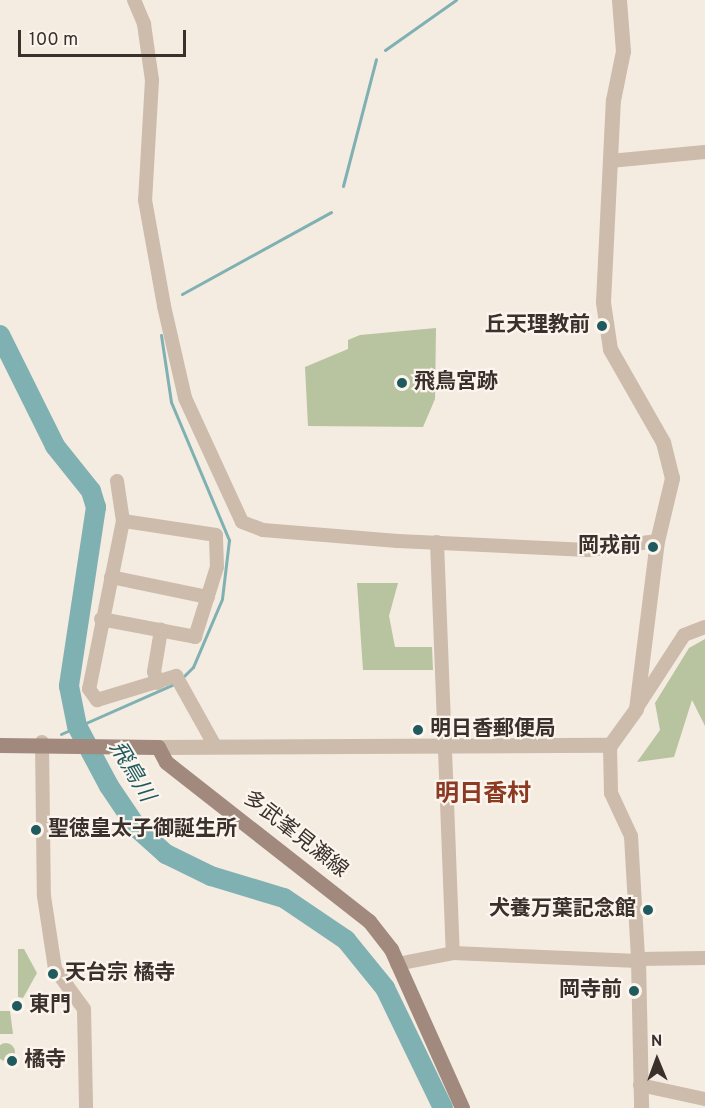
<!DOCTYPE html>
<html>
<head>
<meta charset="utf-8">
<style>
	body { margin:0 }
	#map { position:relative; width:705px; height:1108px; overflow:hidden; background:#f4ebe1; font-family:Overpass,"Noto Sans JP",sans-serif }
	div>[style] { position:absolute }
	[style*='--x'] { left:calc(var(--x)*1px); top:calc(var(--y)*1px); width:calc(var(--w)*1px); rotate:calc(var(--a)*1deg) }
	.green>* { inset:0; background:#b8c4a0 }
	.round { border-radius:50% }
	.stream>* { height:3px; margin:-1.5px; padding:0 1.5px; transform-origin:1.5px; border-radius:1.5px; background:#7fb0b2 }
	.river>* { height:20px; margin:-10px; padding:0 10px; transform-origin:10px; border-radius:10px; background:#7fb0b2 }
	.minor>* { height:14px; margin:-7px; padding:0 7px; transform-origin:7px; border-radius:7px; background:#cdbbac }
	.tertiary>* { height:15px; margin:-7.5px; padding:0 7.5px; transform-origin:7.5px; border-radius:7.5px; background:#cdbbac }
	.secondary>* { height:15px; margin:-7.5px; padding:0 7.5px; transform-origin:7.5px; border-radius:7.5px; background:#a18a7d }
	.dots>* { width:16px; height:16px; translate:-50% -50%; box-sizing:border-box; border:3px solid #fbf5ee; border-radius:50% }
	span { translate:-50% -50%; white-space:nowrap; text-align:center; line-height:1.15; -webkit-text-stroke:4.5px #fbf5ee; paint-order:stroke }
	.poi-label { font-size:21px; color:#3b302b; font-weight:700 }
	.right { translate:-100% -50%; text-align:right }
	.left { translate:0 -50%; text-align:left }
	.street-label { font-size:21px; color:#3b302b }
	.water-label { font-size:22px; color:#1f5a5e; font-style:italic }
	.quarter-label { font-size:24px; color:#8c3b22; font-weight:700 }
	.north { position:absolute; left:627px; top:1030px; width:60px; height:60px; -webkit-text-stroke:4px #fbf5ee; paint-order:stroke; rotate:359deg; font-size:16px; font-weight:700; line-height:24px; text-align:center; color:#3b302b }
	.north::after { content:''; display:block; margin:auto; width:21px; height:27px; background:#3b302b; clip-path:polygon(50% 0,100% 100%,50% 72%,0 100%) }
	.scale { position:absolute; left:18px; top:30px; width:168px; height:27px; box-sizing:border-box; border:3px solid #3b302b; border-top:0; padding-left:8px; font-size:18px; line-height:21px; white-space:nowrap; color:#3b302b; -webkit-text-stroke:4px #fbf5ee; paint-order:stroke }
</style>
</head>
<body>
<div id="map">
	<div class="green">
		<i style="clip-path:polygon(436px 328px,435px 399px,423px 427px,308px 426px,305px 367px,348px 349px,348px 340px,360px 335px)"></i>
		<i style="clip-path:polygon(357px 583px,398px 583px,389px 616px,395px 647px,432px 647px,433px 670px,363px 670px)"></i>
		<i style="clip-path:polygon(705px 639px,705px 726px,692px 700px,674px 757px,637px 762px,660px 730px,655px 703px,689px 648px)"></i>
		<i style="clip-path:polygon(18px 949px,24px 949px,37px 973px,23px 998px,18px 997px)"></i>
		<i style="clip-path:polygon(0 1011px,10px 1011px,13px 1034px,0 1034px)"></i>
		<i class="round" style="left:-3px;top:1043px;width:18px;height:18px"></i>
	</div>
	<div class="stream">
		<i style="--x:385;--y:50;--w:87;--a:-35.2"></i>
		<i style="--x:343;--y:186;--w:131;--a:-75.4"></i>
		<i style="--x:182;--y:294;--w:170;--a:-28.8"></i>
		<i style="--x:161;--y:335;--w:68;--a:81.5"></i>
		<i style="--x:171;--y:402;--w:150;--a:67.2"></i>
		<i style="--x:229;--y:540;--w:59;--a:96.8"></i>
		<i style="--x:222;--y:599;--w:74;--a:113.1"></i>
		<i style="--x:193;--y:667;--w:16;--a:135"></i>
		<i style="--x:61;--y:734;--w:124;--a:-23.9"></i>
	</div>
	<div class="river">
		<i style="--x:0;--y:335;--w:124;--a:63.6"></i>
		<i style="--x:55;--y:446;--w:58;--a:51.3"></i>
		<i style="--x:91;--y:491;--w:17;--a:73"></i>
		<i style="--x:96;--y:507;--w:181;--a:98.6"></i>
		<i style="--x:69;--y:686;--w:41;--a:78.7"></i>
		<i style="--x:77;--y:726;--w:68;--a:61.9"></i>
		<i style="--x:109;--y:786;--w:52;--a:56"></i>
		<i style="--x:138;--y:829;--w:38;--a:42"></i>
		<i style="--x:166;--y:854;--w:50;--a:26.1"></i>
		<i style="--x:211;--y:876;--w:76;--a:16.8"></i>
		<i style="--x:284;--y:898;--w:75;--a:34.1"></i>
		<i style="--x:346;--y:940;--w:62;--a:50.9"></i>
		<i style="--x:385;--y:988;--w:133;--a:64.2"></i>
	</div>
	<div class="minor">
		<i style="--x:134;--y:0;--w:26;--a:67"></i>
		<i style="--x:144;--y:24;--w:57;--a:81.9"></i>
		<i style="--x:152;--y:80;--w:120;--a:93.3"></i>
		<i style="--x:145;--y:200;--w:108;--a:79.8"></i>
		<i style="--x:164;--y:306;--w:94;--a:77.1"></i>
		<i style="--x:185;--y:398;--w:136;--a:65.3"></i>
		<i style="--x:242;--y:522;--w:22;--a:21"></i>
		<i style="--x:263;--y:530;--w:135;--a:4.7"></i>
		<i style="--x:398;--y:541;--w:190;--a:2.7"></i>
		<i style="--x:588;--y:550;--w:70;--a:-7.4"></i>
		<i style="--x:610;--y:161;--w:95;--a:-5.4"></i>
		<i style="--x:117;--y:481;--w:40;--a:81.5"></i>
		<i style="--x:123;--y:521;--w:171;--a:101.4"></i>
		<i style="--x:89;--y:689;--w:14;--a:54"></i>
		<i style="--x:97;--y:700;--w:83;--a:-16.9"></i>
		<i style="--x:176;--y:676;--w:80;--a:60.9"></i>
		<i style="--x:437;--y:542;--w:411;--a:87.8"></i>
		<i style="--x:111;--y:577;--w:99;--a:11.7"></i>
		<i style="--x:101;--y:619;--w:96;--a:10.8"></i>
		<i style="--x:195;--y:637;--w:73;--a:-72.6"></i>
		<i style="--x:217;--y:567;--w:32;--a:-92"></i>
		<i style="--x:216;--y:535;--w:94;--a:-171.4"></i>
		<i style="--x:158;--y:683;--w:12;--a:-110"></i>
		<i style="--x:154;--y:672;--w:43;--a:-80.5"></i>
		<i style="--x:636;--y:709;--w:88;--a:-57"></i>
		<i style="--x:684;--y:635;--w:22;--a:-21"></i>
		<i style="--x:42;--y:742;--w:154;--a:89.3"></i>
		<i style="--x:44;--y:896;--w:74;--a:81.4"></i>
		<i style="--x:55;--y:969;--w:49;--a:54.1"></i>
		<i style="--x:84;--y:1009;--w:99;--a:88.8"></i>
		<i style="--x:610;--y:745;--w:48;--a:88.8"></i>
		<i style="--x:611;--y:793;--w:47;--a:65.1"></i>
		<i style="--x:631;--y:836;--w:123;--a:86.7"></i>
		<i style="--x:638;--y:959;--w:67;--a:-0.9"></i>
		<i style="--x:397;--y:964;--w:57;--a:-11.1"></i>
		<i style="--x:453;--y:953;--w:185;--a:2.5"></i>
		<i style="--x:640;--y:1085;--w:66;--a:12.2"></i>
	</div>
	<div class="tertiary">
		<i style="--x:158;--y:747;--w:452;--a:-0.3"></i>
		<i style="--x:610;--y:745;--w:44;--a:-54.2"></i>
		<i style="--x:636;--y:709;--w:169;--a:-82.9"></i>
		<i style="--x:657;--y:541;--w:65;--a:-76.6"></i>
		<i style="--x:672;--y:478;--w:37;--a:-104"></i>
		<i style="--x:663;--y:442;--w:107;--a:-119.7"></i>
		<i style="--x:610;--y:349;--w:48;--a:-98.5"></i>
		<i style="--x:603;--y:302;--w:202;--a:-87.2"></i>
		<i style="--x:613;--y:100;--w:50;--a:-78.5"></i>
		<i style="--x:623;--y:51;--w:51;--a:-94.5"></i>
		<i style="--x:638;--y:959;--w:149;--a:88.8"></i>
	</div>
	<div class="secondary">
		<i style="--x:0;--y:745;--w:158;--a:0.7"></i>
		<i style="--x:158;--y:747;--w:17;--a:62"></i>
		<i style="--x:166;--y:762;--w:258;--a:38.1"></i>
		<i style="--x:369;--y:921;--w:36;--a:52"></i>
		<i style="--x:391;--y:949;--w:174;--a:65.9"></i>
	</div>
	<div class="dots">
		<i style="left:602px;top:326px;background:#1f5a5e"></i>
		<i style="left:402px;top:383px;background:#1f5a5e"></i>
		<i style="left:653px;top:547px;background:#1f5a5e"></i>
		<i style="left:418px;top:730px;background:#1f5a5e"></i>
		<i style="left:36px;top:830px;background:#1f5a5e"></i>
		<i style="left:648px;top:910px;background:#1f5a5e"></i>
		<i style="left:53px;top:974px;background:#1f5a5e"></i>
		<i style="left:634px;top:991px;background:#1f5a5e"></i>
		<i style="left:17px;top:1006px;background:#1f5a5e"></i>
		<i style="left:12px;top:1061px;background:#1f5a5e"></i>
	</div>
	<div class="poi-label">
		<span class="right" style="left:590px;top:326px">丘天理教前</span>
		<span class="left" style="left:414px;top:383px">飛鳥宮跡</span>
		<span class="right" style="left:641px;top:547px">岡戎前</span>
		<span class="left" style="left:430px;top:730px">明日香郵便局</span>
		<span class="left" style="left:48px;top:830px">聖徳皇太子御誕生所</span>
		<span class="right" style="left:636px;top:910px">犬養万葉記念館</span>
		<span class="left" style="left:65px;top:974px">天台宗 橘寺</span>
		<span class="right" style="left:622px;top:991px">岡寺前</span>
		<span class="left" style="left:29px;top:1006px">東門</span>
		<span class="left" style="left:24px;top:1061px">橘寺</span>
	</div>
	<div class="street-label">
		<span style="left:295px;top:835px;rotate:38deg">多武峯見瀬線</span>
	</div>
	<div class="water-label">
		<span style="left:131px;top:772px;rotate:59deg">飛鳥川</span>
	</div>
	<div class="quarter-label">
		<span style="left:483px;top:796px">明日香村</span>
	</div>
	<div class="north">N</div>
	<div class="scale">100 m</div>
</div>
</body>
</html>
